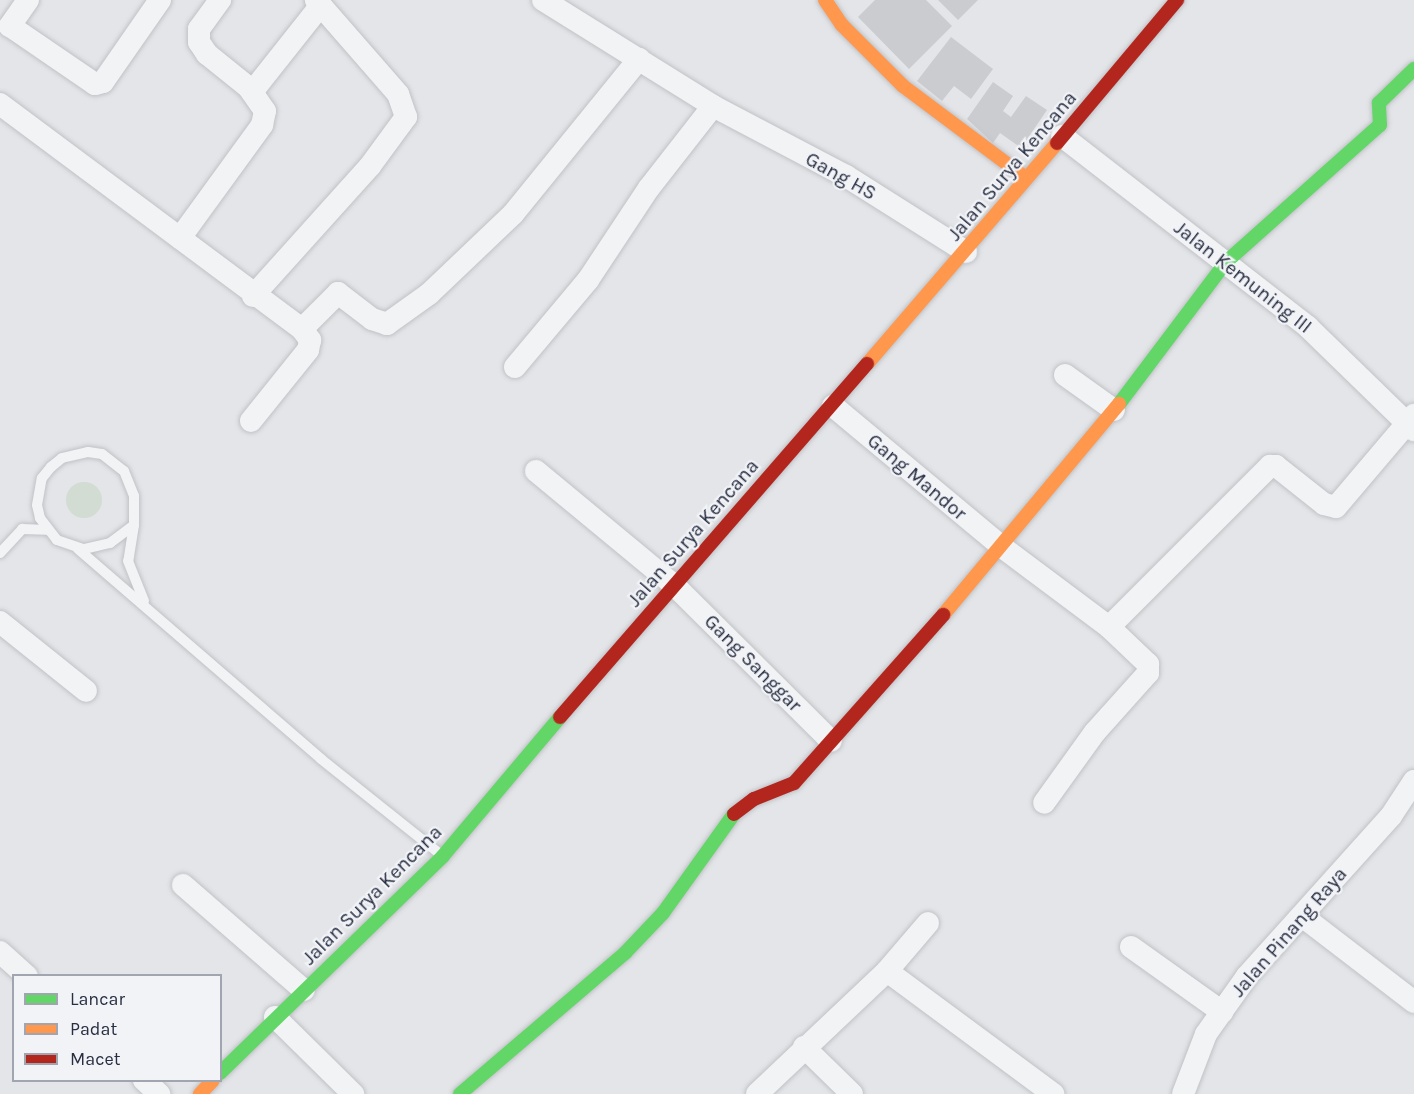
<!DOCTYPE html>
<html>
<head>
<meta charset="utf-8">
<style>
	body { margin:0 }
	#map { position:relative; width:1414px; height:1094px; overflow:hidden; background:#e3e5e8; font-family:Karla,sans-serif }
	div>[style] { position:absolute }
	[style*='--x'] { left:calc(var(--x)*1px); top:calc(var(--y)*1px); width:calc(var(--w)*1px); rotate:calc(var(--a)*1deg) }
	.green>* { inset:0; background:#d2dcd3 }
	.round { border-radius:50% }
	.building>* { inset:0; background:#caccd0 }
	.roads { filter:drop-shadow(0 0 2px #c0c2c6) drop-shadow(0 0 2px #c0c2c6) }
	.lane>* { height:10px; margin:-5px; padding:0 5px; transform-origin:5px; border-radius:5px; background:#f2f3f5 }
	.street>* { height:22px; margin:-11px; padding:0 11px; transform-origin:11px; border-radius:11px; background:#f2f3f5 }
	.fast>* { height:14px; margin:-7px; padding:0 7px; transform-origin:7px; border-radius:7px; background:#63d668 }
	.slow>* { height:14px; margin:-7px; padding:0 7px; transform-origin:7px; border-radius:7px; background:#ff974d }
	.jam>* { height:14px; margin:-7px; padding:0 7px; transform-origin:7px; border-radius:7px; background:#b3261e }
	span { translate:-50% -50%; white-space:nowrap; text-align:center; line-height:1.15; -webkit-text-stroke:4.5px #f1f3f7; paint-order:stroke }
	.street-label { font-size:20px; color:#292f42 }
	.legend { position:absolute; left:12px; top:974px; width:210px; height:108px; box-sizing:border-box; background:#f1f3f7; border:2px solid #a1a5af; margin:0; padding:8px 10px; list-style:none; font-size:18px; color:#292f42 }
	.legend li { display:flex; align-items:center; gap:12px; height:30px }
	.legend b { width:30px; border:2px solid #a1a5af }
</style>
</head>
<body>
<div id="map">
	<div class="green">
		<i class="round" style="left:66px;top:482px;width:36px;height:36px"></i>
	</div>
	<div class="building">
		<i style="clip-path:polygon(875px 0,926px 0,952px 26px,909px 69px,858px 17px)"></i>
		<i style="clip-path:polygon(938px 0,978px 0,958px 20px)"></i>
		<i style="clip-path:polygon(951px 37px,993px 69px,971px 99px,954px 86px,942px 101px,917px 81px)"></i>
		<i style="clip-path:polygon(993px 82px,1013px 96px,1003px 111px,1011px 117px,1026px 96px,1047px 110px,1021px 148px,1000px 133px,993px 143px,967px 119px)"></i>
	</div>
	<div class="roads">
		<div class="lane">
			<i style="--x:88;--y:452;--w:14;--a:8"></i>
			<i style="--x:102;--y:454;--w:28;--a:38"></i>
			<i style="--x:124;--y:471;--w:27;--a:68"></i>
			<i style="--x:134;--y:496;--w:29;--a:90"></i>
			<i style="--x:134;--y:525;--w:30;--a:143"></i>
			<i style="--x:110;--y:543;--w:28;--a:167"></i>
			<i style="--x:83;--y:549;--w:28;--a:-161"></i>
			<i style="--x:57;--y:540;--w:28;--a:-128"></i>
			<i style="--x:40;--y:518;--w:13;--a:-103"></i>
			<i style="--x:37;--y:505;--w:27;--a:-80"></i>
			<i style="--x:42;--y:478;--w:14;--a:-51"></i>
			<i style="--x:51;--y:467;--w:14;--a:-39"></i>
			<i style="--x:62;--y:458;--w:27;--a:-13"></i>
			<i style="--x:134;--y:525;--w:36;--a:99"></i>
			<i style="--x:128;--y:561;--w:43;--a:68.2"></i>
			<i style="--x:78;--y:549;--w:321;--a:40.8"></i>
			<i style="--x:321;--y:759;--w:152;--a:38.6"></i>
			<i style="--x:0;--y:553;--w:33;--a:-47"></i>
			<i style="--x:22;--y:529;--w:25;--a:2"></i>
		</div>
		<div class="street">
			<i style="--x:28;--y:0;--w:32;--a:125"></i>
			<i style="--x:10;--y:26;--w:103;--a:34.3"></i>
			<i style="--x:95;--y:84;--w:8;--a:-14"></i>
			<i style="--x:103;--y:82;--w:100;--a:-55.2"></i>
			<i style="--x:543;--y:0;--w:200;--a:31.9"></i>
			<i style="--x:713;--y:106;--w:150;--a:27.8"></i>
			<i style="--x:846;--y:176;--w:142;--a:32.3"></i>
			<i style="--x:252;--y:92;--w:111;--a:-51.6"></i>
			<i style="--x:0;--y:104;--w:377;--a:36.7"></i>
			<i style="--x:302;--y:329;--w:14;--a:54"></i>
			<i style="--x:310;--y:340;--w:10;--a:101"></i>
			<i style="--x:308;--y:350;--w:91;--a:128.8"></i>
			<i style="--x:1062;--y:136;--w:311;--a:37.8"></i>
			<i style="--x:1308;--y:327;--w:148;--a:44.2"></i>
			<i style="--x:180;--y:238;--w:140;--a:-54"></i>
			<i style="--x:262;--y:125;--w:14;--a:-78"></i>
			<i style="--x:265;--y:111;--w:29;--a:-125"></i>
			<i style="--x:248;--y:87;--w:53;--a:-141.2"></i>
			<i style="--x:207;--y:54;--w:14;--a:-124"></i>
			<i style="--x:199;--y:42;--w:13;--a:-90"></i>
			<i style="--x:199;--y:29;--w:36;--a:-54"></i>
			<i style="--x:253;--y:296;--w:175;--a:-48"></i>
			<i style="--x:370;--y:166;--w:61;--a:-53.7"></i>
			<i style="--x:406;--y:117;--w:24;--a:-109"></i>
			<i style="--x:398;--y:94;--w:125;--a:-131.1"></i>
			<i style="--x:302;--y:329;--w:51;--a:-45"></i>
			<i style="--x:338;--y:293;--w:43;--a:37.4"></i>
			<i style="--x:372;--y:319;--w:16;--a:18"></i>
			<i style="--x:387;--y:324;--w:52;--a:-35.5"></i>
			<i style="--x:429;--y:294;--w:116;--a:-43.6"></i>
			<i style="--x:513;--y:214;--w:200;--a:-50.9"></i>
			<i style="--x:515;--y:367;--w:114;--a:-50"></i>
			<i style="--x:588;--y:280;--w:110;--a:-56.5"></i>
			<i style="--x:649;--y:188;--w:104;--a:-52"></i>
			<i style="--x:1065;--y:375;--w:60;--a:35.5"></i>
			<i style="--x:833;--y:406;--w:220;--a:39.8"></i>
			<i style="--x:1002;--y:547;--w:134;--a:36.8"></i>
			<i style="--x:1109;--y:627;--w:54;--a:43.5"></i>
			<i style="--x:1148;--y:664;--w:9;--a:90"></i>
			<i style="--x:1148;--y:673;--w:79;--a:131.9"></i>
			<i style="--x:1095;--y:732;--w:87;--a:125.7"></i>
			<i style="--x:536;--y:471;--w:179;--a:39.6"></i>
			<i style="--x:674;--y:585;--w:221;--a:44.8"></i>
			<i style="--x:0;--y:622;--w:110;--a:38.7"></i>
			<i style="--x:1109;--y:627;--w:228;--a:-45"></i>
			<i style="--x:1270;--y:466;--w:6;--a:0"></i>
			<i style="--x:1276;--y:466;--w:61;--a:38.4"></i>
			<i style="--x:1324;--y:504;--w:12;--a:14"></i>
			<i style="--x:1336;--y:507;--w:121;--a:-49.7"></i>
			<i style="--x:183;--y:885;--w:160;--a:41"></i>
			<i style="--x:1302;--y:916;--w:141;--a:37.5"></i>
			<i style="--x:1131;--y:947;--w:112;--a:35.5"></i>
			<i style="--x:0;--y:952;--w:36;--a:42"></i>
			<i style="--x:887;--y:971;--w:207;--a:36.5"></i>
			<i style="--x:275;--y:1017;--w:110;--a:44.6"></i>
			<i style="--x:804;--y:1047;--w:67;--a:44.4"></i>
			<i style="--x:144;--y:1080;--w:21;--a:43"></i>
			<i style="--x:757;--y:1094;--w:179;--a:-43.4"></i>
			<i style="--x:887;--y:971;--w:63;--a:-49.5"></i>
			<i style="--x:1183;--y:1094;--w:64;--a:-69"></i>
			<i style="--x:1206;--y:1034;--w:71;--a:-54.7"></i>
			<i style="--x:1247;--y:976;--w:215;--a:-48"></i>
			<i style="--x:1391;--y:816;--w:42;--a:-56.7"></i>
		</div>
		<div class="fast">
			<i style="--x:1119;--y:404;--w:178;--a:-53"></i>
			<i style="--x:1226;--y:262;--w:206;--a:-41.7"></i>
			<i style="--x:1380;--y:125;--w:22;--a:-93"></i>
			<i style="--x:1379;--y:103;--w:49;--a:-44.2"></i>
			<i style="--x:220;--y:1073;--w:311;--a:-44.2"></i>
			<i style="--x:443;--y:856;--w:182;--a:-49.9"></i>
			<i style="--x:460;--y:1094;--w:217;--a:-40.5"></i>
			<i style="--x:625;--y:953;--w:55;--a:-46.5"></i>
			<i style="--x:663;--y:913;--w:122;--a:-54.4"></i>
		</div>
		<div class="slow">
			<i style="--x:825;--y:0;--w:30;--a:56"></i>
			<i style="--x:842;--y:25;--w:86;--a:45"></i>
			<i style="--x:903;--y:86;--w:154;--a:36.8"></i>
			<i style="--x:867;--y:364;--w:291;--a:-49.3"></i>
			<i style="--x:943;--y:615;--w:275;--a:-50.2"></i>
			<i style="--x:200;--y:1094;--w:19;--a:-47"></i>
		</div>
		<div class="jam">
			<i style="--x:1057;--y:143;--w:187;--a:-50"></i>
			<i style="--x:560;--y:717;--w:468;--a:-49"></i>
			<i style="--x:734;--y:814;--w:25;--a:-37"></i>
			<i style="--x:754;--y:799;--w:43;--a:-21.8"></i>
			<i style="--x:794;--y:783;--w:225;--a:-48.4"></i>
		</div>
	</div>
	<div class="street-label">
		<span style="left:1012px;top:166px;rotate:-50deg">Jalan Surya Kencana</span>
		<span style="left:841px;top:176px;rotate:29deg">Gang HS</span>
		<span style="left:1243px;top:277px;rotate:38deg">Jalan Kemuning III</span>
		<span style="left:917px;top:477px;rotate:40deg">Gang Mandor</span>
		<span style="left:693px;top:533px;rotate:-49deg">Jalan Surya Kencana</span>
		<span style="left:753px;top:663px;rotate:45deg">Gang Sanggar</span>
		<span style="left:372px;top:895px;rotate:-45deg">Jalan Surya Kencana</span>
		<span style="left:1289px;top:932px;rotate:-49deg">Jalan Pinang Raya</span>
	</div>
	<ul class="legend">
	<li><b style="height:8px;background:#63d668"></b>Lancar</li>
	<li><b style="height:8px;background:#ff974d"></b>Padat</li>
	<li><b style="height:8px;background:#b3261e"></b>Macet</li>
	</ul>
</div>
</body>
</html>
